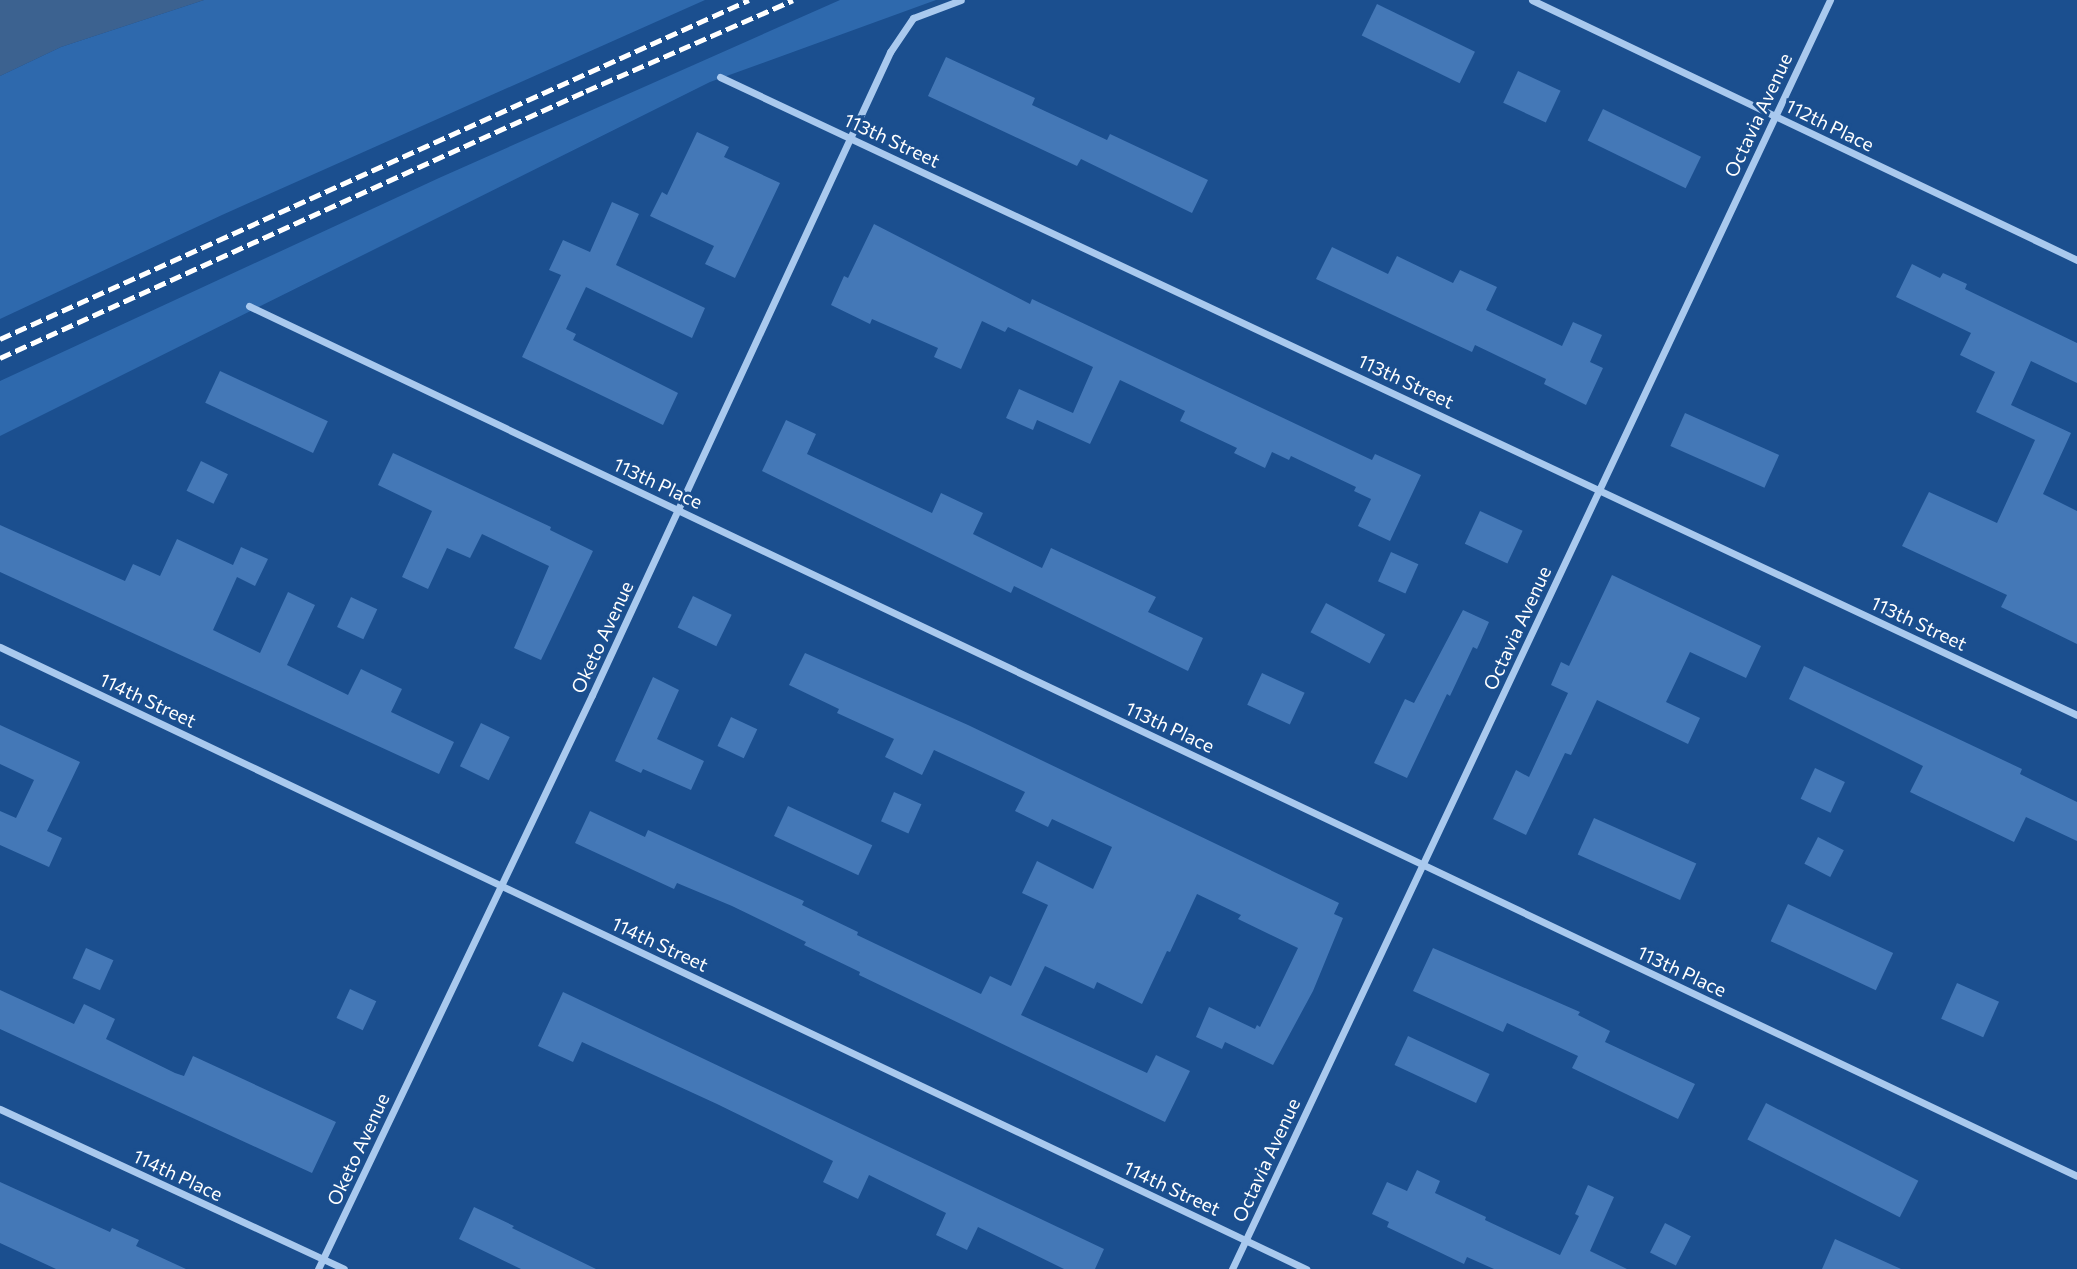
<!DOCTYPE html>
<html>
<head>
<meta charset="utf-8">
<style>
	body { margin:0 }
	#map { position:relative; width:2077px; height:1269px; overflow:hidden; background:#1b4f8f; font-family:Commissioner,sans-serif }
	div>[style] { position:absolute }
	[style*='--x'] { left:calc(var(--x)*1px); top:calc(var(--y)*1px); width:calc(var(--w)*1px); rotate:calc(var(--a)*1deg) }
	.green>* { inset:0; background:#2e69ad }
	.water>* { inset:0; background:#3c6290 }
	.building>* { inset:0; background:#4478b7; transform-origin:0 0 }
	.minor>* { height:7px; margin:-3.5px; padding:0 3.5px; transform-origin:3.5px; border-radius:3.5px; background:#a9c9ee }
	.rail>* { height:5px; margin-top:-2.5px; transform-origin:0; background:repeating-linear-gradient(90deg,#fff 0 12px,transparent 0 17px) }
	span { translate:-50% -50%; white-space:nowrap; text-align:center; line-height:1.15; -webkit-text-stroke:6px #1b4f8f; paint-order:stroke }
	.street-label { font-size:19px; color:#fff }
</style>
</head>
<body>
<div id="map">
	<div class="green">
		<i style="clip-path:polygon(204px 0,705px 0,222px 215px,0 319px,0 76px,61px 47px)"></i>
		<i style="clip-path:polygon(840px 0,936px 0,710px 82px,0 436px,0 381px,439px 178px)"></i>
	</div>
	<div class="water">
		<i style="clip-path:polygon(0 0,204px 0,61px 47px,0 76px)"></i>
	</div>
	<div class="building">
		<i style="left:1377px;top:4px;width:109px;height:35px;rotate:26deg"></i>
		<i style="clip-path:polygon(946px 57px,1035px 98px,1032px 105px,1107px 140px,1110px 134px,1208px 180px,1192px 213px,1081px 159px,1077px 166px,928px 96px)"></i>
		<i style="left:1518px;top:71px;width:47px;height:35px;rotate:25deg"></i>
		<i style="left:1603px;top:109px;width:109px;height:35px;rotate:26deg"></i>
		<i style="clip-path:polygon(697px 132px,729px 147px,724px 157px,780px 183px,735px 278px,705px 264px,714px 246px,650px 216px,662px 192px,667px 195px)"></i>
		<i style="clip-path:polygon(612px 202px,639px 214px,616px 265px,705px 308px,692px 338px,586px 287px,566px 329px,576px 334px,573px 340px,678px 393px,663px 425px,522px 357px,561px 275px,549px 270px,563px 240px,590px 252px)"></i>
		<i style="clip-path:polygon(874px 224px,1030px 304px,1032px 299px,1372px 460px,1375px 454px,1421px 475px,1390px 541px,1358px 526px,1371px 499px,1354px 491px,1356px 487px,1291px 456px,1289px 460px,1272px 452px,1265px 468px,1234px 453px,1237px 448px,1180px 421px,1185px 411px,1120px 380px,1090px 444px,1037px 420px,1033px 430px,1006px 418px,1019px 389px,1073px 413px,1093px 367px,1008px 327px,1005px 332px,982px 321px,961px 369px,934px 357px,938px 348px,872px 319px,870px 324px,831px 305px,844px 276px,848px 278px)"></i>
		<i style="clip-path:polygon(1332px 247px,1388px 274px,1397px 256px,1453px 283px,1460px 270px,1497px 287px,1486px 310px,1562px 346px,1573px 322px,1602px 335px,1590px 362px,1603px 368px,1586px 405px,1544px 384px,1546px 379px,1475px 345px,1472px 352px,1316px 279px)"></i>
		<i style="clip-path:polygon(1912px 264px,1940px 278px,1943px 273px,1967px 284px,1965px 289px,2077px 343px,2077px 383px,2031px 361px,2011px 405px,2071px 433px,2043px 494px,2077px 511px,2077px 644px,2001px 607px,2007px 595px,1902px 546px,1929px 492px,1997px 523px,2035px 440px,1976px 412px,1995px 372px,1960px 355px,1971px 333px,1896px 297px)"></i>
		<i style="left:220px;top:371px;width:119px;height:35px;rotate:25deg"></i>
		<i style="left:1685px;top:413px;width:103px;height:36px;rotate:24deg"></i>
		<i style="clip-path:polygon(786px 420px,816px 434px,807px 454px,932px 513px,941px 493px,983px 513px,973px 534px,1042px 568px,1051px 548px,1156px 597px,1148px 612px,1203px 638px,1188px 671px,1014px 586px,1011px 593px,762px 471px)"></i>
		<i style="clip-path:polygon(393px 453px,551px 527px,550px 530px,593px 551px,541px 660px,514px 648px,549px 566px,482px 534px,470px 558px,447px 548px,428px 589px,402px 577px,432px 511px,378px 485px)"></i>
		<i style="left:201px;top:461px;width:30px;height:33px;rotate:26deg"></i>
		<i style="left:1480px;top:511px;width:47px;height:36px;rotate:25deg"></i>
		<i style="clip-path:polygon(0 525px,125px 581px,133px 564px,160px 576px,177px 539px,233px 565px,241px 547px,268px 559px,255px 586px,237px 577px,213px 630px,260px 653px,288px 592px,315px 605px,287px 665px,348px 695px,361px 669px,402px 689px,391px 712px,454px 742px,439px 774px,0 572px)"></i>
		<i style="left:1391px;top:552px;width:30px;height:32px;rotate:24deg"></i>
		<i style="clip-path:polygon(1612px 575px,1761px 646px,1746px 678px,1690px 652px,1666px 702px,1700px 718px,1688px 744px,1597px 700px,1571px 755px,1565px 753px,1526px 835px,1493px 819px,1516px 770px,1529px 777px,1568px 693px,1551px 685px,1561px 662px,1569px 666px)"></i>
		<i style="left:693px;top:596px;width:43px;height:35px;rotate:26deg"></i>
		<i style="left:351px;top:597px;width:29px;height:33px;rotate:25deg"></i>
		<i style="left:1326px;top:603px;width:67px;height:33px;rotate:28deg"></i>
		<i style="clip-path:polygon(1463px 610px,1489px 622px,1477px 649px,1473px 647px,1450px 696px,1447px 694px,1407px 778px,1374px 763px,1405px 699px,1414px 703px)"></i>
		<i style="clip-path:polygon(805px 653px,968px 725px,1339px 903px,1334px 914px,1343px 918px,1313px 991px,1273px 1065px,1225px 1042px,1222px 1049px,1196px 1037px,1209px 1007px,1255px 1029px,1257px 1025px,1260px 1027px,1298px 948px,1238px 919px,1241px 915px,1197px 894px,1170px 952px,1167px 951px,1142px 1004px,1097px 982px,1094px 989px,1045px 966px,1021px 1015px,1147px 1073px,1156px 1055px,1190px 1071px,1165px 1122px,859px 975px,860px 972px,804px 945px,806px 942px,732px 906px,677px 883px,674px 889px,575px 843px,590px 811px,645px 837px,648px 830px,764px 883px,804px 901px,802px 905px,858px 932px,857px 935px,981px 994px,990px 976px,1011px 986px,1048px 905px,1022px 893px,1037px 861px,1093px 889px,1112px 847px,1052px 819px,1048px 827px,1015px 811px,1025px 792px,934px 750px,922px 775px,885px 757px,894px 739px,837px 713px,839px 709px,789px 685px)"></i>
		<i style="clip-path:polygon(1804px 666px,2022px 769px,2020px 774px,2077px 802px,2077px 841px,2026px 817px,2014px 842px,1910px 792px,1923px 766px,1789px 699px)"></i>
		<i style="left:1262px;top:673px;width:47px;height:35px;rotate:25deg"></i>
		<i style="clip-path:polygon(653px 677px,679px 690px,657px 739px,704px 761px,691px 790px,643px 769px,641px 773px,615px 761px)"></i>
		<i style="left:731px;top:717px;width:29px;height:32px;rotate:25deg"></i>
		<i style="left:481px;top:723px;width:32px;height:48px;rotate:26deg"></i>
		<i style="clip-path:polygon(0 725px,80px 762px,47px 831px,62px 838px,49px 867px,0 845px,0 811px,16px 818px,34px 780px,0 764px)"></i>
		<i style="left:1815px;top:768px;width:33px;height:34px;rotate:25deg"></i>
		<i style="left:894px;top:792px;width:30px;height:32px;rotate:24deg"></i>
		<i style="left:788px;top:806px;width:93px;height:33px;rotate:25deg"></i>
		<i style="left:1594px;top:818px;width:112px;height:40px;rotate:24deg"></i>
		<i style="left:1818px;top:837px;width:29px;height:30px;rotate:27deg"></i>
		<i style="left:1788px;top:904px;width:116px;height:41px;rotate:25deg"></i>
		<i style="left:86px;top:948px;width:30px;height:33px;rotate:24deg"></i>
		<i style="clip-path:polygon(1433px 948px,1580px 1012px,1578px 1015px,1610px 1031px,1605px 1042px,1695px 1084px,1678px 1119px,1572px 1068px,1578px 1056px,1507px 1023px,1503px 1032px,1413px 991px)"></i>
		<i style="left:1957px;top:983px;width:46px;height:39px;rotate:24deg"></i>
		<i style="left:350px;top:989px;width:29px;height:32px;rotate:25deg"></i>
		<i style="clip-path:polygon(0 990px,74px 1024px,84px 1004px,115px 1019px,106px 1039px,175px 1073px,184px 1076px,193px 1056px,336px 1122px,312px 1173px,0 1029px)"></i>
		<i style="clip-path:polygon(563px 992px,1104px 1249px,1095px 1269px,1064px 1269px,978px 1227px,967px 1250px,936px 1235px,946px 1213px,869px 1175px,858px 1199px,823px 1182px,833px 1161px,717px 1104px,582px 1042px,573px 1062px,538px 1046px)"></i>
		<i style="left:1408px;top:1036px;width:90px;height:32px;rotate:25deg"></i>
		<i style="left:1766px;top:1103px;width:171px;height:41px;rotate:27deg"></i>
		<i style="clip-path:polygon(1417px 1170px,1440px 1181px,1435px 1193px,1486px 1217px,1485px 1220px,1560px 1255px,1579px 1216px,1575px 1214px,1588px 1185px,1614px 1197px,1590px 1251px,1627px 1269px,1494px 1269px,1467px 1257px,1464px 1264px,1387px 1227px,1389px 1222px,1372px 1214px,1387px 1182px,1407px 1191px)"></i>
		<i style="clip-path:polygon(0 1182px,110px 1232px,112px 1228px,139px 1240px,136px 1246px,186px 1269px,56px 1269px,0 1243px)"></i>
		<i style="clip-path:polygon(474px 1207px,514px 1226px,512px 1228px,596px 1269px,521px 1269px,459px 1239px)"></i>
		<i style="left:1665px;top:1223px;width:29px;height:33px;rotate:27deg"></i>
		<i style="clip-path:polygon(1835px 1239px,1901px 1269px,1822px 1269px)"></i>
	</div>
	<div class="minor">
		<i style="--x:1532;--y:0;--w:604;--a:25.5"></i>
		<i style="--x:720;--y:77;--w:1499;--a:25.18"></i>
		<i style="--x:249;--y:306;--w:2024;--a:25.45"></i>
		<i style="--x:0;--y:647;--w:1447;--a:25.47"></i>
		<i style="--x:0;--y:1109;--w:379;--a:24.9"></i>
		<i style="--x:318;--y:1269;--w:636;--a:-64.48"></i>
		<i style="--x:592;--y:695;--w:709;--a:-65.13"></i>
		<i style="--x:890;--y:52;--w:41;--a:-55.9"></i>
		<i style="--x:913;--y:18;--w:51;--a:-20.6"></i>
		<i style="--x:1232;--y:1269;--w:1403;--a:-64.77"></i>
	</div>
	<div class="rail">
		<i style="--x:0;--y:339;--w:822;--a:-24.35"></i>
		<i style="--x:0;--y:358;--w:644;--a:-24.5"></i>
		<i style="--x:586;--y:91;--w:226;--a:-23.7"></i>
	</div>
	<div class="street-label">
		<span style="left:1758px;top:115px;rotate:-65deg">Octavia Avenue</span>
		<span style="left:1830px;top:125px;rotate:26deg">112th Place</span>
		<span style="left:892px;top:140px;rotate:25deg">113th Street</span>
		<span style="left:1406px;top:381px;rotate:25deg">113th Street</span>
		<span style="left:658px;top:483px;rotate:25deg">113th Place</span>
		<span style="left:1919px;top:623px;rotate:25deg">113th Street</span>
		<span style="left:1517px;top:628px;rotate:-65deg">Octavia Avenue</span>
		<span style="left:602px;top:637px;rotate:-65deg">Oketo Avenue</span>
		<span style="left:148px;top:700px;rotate:25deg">114th Street</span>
		<span style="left:1170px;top:727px;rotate:25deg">113th Place</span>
		<span style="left:660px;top:944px;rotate:25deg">114th Street</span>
		<span style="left:1682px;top:971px;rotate:25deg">113th Place</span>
		<span style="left:358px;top:1149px;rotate:-65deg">Oketo Avenue</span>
		<span style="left:1266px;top:1160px;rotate:-65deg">Octavia Avenue</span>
		<span style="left:178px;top:1175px;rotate:25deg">114th Place</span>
		<span style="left:1172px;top:1188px;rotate:25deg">114th Street</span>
	</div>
</div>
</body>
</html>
